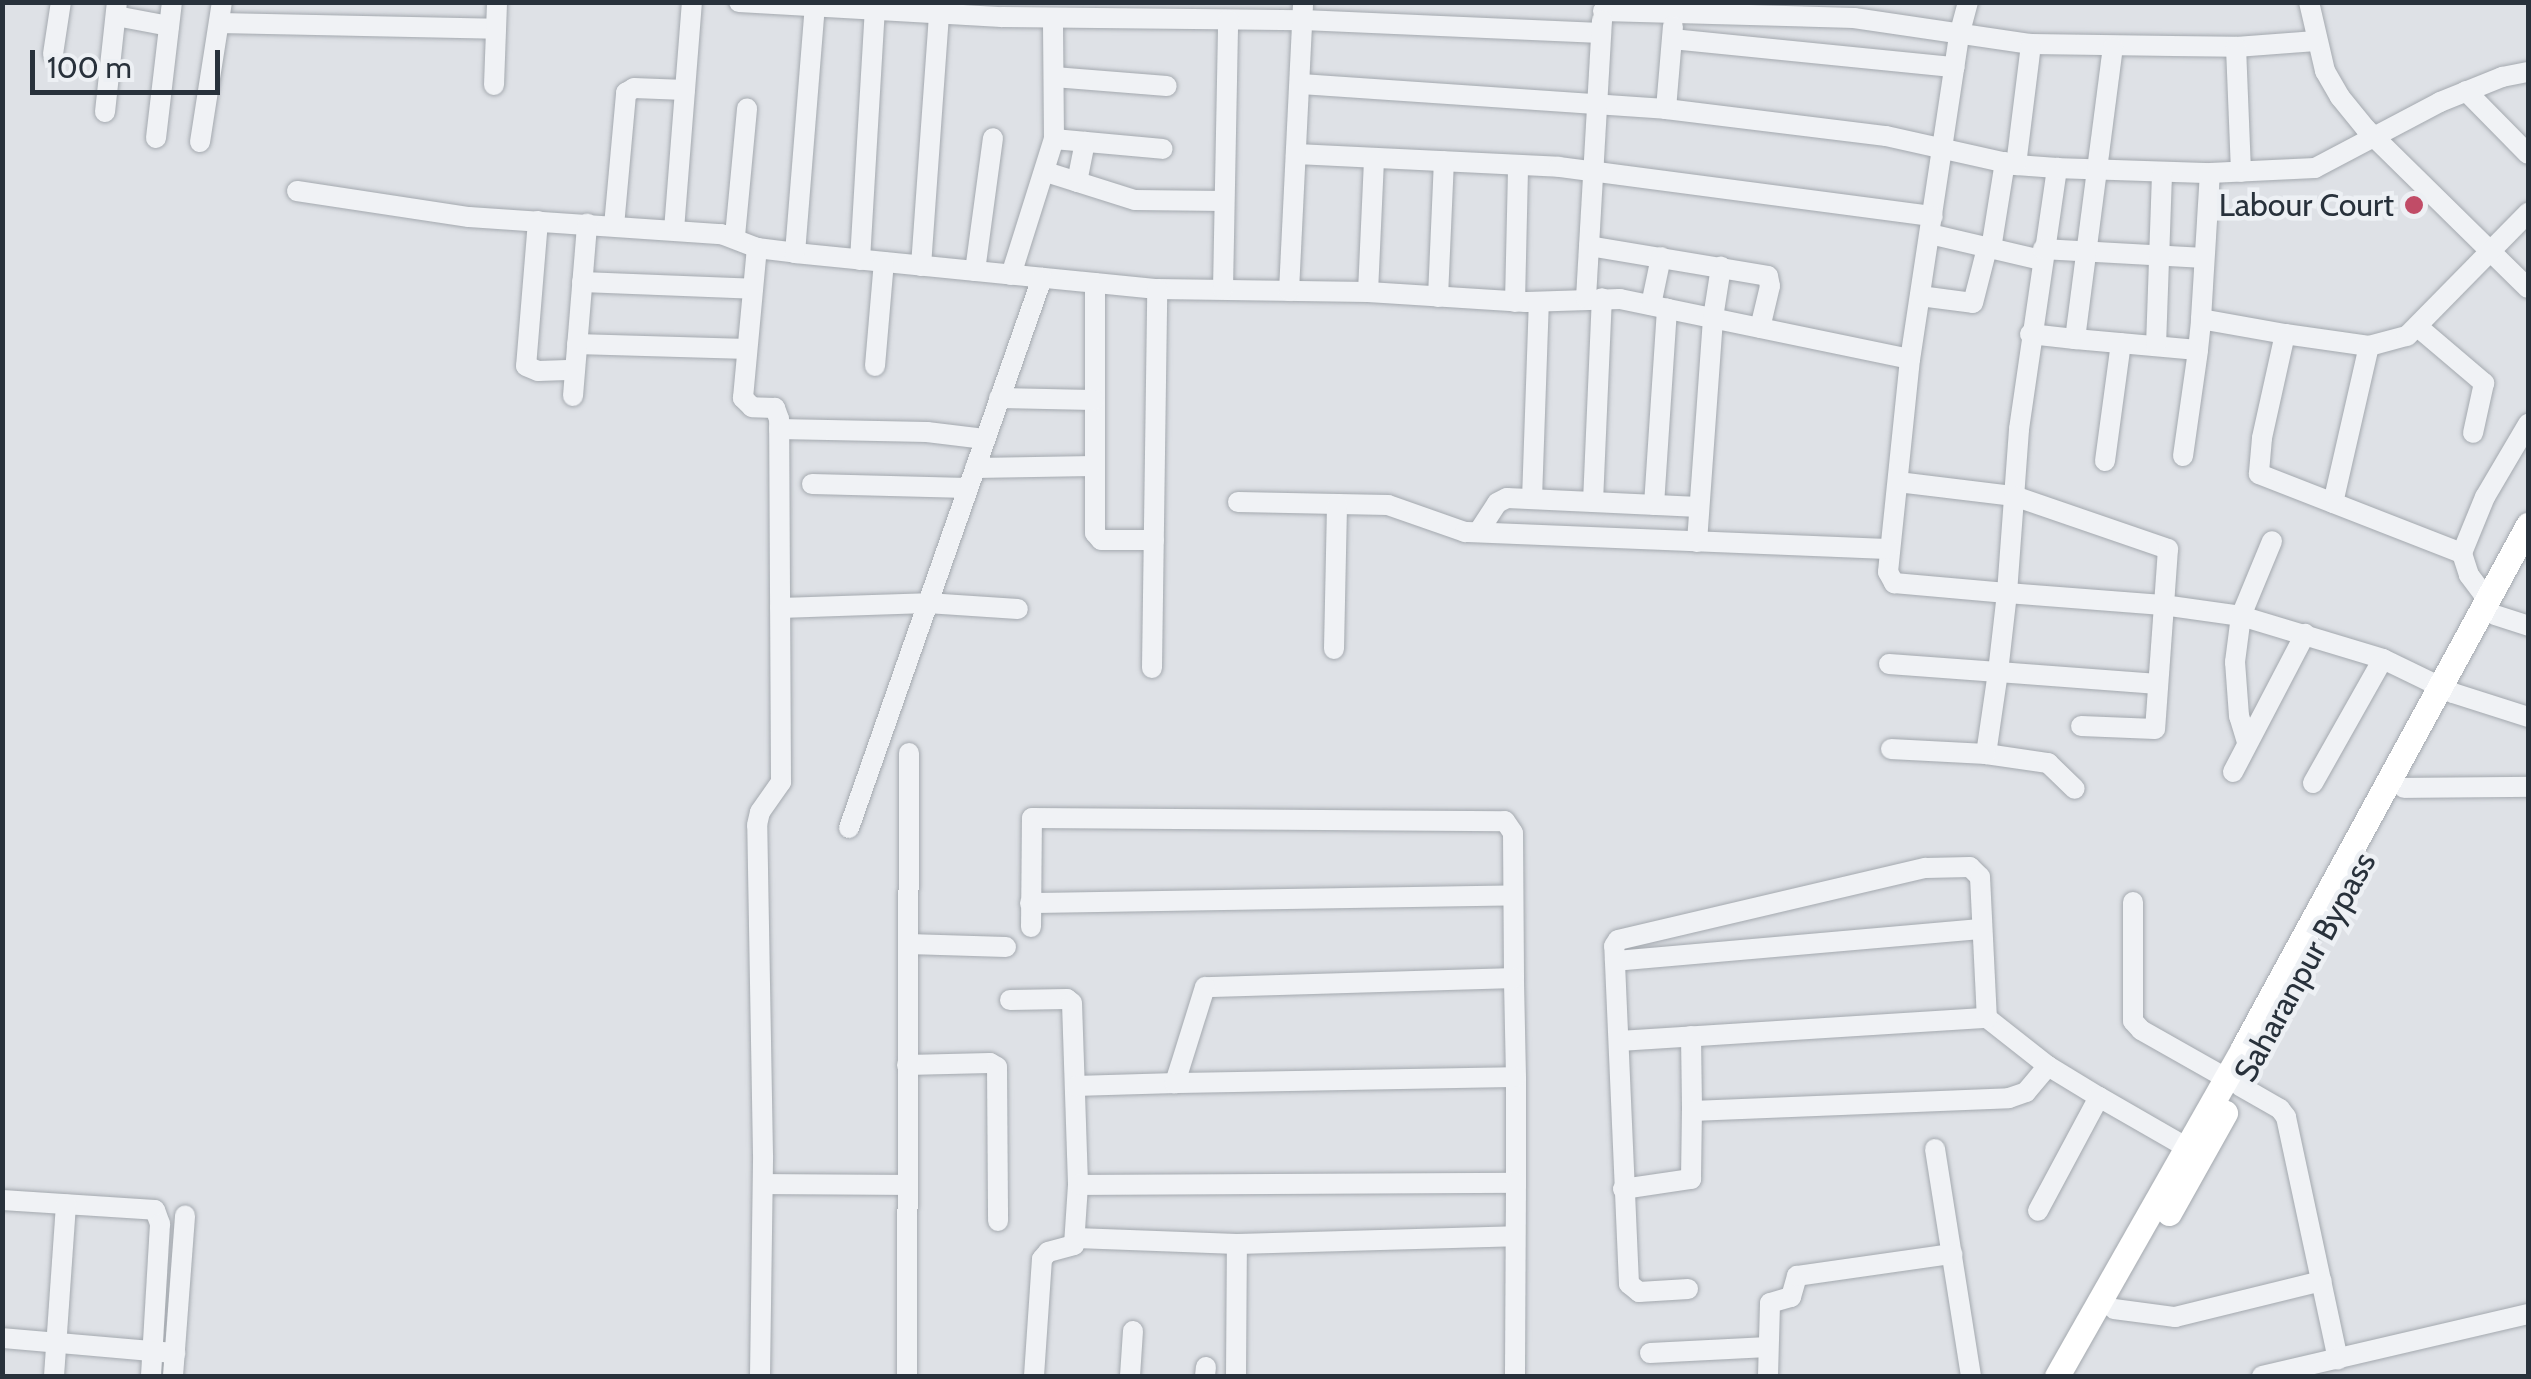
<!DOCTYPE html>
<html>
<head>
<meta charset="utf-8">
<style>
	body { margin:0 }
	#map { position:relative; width:2531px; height:1379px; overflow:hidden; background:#dee1e6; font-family:Cabin,sans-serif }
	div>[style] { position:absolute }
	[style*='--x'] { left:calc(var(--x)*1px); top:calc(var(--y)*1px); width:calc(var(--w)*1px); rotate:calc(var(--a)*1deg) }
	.roads { filter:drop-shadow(0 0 2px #a4a9af) drop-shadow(0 0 2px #a4a9af) }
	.minor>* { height:20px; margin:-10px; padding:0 10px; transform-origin:10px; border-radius:10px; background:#f0f2f5 }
	.major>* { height:25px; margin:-12.5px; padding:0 12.5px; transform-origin:12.5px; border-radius:12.5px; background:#fff }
	.dots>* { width:28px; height:28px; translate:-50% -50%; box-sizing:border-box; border:5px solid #edf0f4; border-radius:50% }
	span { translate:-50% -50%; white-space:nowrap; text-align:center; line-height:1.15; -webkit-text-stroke:9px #edf0f4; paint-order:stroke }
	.poi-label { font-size:32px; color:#28313b }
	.right { translate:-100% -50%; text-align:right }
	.street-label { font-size:32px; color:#28313b }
	.frame { position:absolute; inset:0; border:5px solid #28313b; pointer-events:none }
	.scale { position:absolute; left:30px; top:50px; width:190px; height:45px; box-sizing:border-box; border:5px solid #28313b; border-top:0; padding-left:12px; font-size:30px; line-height:35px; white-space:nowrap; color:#28313b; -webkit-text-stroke:8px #edf0f4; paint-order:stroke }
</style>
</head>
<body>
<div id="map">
	<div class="roads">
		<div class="minor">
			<i style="--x:739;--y:2;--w:263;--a:3.3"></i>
			<i style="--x:1002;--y:17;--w:301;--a:0.6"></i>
			<i style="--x:1303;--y:20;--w:298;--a:2.5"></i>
			<i style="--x:1968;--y:2;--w:35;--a:105"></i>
			<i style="--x:1959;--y:36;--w:327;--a:98.6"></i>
			<i style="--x:1910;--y:359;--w:214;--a:95.9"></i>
			<i style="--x:1888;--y:572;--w:13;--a:61"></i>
			<i style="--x:1894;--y:583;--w:113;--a:5.1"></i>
			<i style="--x:2007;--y:593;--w:164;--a:-85.8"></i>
			<i style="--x:2019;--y:429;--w:264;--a:-81.7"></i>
			<i style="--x:2057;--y:168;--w:153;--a:1.9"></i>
			<i style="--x:2309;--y:2;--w:71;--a:76.9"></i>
			<i style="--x:2325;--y:71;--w:30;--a:60"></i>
			<i style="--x:2340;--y:97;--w:41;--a:50.9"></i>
			<i style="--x:2366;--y:129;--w:227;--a:44.5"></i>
			<i style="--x:1603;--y:11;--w:251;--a:1.6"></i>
			<i style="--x:1854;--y:18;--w:179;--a:8.4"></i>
			<i style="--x:2031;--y:44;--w:205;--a:0.8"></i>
			<i style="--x:2236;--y:47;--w:80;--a:-4.3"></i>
			<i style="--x:116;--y:16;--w:54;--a:10.7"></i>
			<i style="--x:219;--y:23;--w:277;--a:1.2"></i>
			<i style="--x:1672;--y:39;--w:284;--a:5.7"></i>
			<i style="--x:2236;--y:47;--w:125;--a:87.7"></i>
			<i style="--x:53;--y:54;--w:53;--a:-81.3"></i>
			<i style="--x:1054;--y:77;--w:113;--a:4.6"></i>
			<i style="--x:1300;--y:84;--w:367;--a:3.9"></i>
			<i style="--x:1666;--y:109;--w:222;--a:7"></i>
			<i style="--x:1886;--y:136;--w:133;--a:12.6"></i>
			<i style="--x:2016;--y:165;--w:41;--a:4.2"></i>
			<i style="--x:494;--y:85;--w:83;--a:-87.9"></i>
			<i style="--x:2466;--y:91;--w:88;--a:45.5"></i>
			<i style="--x:1666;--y:109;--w:83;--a:-85.2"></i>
			<i style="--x:105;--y:112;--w:111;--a:-83.8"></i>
			<i style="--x:156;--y:138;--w:137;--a:-83.3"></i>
			<i style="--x:1054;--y:139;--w:109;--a:5.2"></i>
			<i style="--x:200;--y:142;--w:142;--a:-81.1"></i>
			<i style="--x:1296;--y:154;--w:263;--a:2.8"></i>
			<i style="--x:1559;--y:167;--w:377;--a:7.5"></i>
			<i style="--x:2016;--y:165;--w:122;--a:-82.9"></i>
			<i style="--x:1046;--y:172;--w:93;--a:17.5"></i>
			<i style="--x:1135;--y:200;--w:89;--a:0.6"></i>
			<i style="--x:1077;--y:182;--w:41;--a:-78.7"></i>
			<i style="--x:297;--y:191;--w:174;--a:8.6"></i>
			<i style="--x:469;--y:217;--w:253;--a:3.9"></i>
			<i style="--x:721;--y:234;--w:39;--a:21"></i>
			<i style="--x:538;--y:221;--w:145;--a:94.7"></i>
			<i style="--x:526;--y:366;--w:13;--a:23"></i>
			<i style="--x:538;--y:371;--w:37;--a:-2"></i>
			<i style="--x:614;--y:226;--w:134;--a:-84.8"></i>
			<i style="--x:626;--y:93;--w:9;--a:-32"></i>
			<i style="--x:634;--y:88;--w:51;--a:2.2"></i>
			<i style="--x:674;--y:230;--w:229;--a:-85.5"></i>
			<i style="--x:1930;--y:234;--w:114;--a:13.2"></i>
			<i style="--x:735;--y:236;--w:128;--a:-84.6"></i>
			<i style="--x:1589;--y:246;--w:181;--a:9.5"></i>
			<i style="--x:1768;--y:276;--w:10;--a:79"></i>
			<i style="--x:1770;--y:286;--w:43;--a:103.4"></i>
			<i style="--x:1991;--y:249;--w:88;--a:-80.9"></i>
			<i style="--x:2043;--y:249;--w:161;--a:3.2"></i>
			<i style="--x:795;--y:253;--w:364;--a:5.7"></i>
			<i style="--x:1157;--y:289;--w:211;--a:0.8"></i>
			<i style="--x:1368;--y:292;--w:158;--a:3.6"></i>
			<i style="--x:1526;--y:302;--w:94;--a:-1.8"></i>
			<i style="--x:1620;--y:299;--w:296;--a:11.7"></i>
			<i style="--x:860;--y:260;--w:249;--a:-86.6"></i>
			<i style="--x:921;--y:266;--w:253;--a:-85.9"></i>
			<i style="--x:975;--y:271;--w:134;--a:-82.3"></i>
			<i style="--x:1011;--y:275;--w:143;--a:-72.5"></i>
			<i style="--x:1054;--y:139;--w:121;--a:-90.5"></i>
			<i style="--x:582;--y:282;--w:171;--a:2.3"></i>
			<i style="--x:1095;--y:283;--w:250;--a:90"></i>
			<i style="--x:1095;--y:533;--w:9;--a:49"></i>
			<i style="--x:1101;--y:540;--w:53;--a:0"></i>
			<i style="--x:1223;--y:289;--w:269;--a:-88.9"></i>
			<i style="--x:1289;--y:291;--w:289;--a:-87.2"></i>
			<i style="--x:1368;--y:292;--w:134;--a:-87.4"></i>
			<i style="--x:1920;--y:296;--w:53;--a:7.5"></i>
			<i style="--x:1973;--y:303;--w:57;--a:-75.7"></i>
			<i style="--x:1438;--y:297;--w:136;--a:-87.5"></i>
			<i style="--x:1586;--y:298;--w:278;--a:-86.7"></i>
			<i style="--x:1515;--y:302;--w:137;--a:-88.7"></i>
			<i style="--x:1651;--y:305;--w:49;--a:-78.2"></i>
			<i style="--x:2418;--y:327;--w:87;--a:40.3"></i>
			<i style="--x:2484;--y:383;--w:51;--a:102.4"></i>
			<i style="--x:2030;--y:334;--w:45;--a:6.3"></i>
			<i style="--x:2075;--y:339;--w:294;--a:-82.6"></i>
			<i style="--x:2285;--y:334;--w:85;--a:-169.9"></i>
			<i style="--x:2201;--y:319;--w:146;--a:-86.5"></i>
			<i style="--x:2210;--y:173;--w:105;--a:-2.7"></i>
			<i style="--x:2315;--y:168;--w:141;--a:-27.8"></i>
			<i style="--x:2440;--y:102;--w:67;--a:-22"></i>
			<i style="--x:2502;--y:77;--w:26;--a:-11"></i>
			<i style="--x:2075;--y:339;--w:123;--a:5.1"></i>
			<i style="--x:2198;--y:350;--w:31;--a:-84"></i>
			<i style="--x:577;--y:344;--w:170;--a:1.7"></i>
			<i style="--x:2156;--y:346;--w:173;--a:-88"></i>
			<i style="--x:2369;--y:346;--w:85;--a:-171.9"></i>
			<i style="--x:2285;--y:334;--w:107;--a:102.5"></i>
			<i style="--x:2262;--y:438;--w:36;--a:95"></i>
			<i style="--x:2259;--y:474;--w:218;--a:21.3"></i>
			<i style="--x:875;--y:366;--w:104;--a:-85.1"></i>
			<i style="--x:573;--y:396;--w:173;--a:-85.3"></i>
			<i style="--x:999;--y:398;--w:95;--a:1.2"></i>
			<i style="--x:779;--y:429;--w:148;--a:1.2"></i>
			<i style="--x:927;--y:432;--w:58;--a:6.9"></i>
			<i style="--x:2183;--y:456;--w:107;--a:-81.9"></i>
			<i style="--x:2105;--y:461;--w:119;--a:-82.3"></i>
			<i style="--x:975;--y:468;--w:119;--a:-1"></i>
			<i style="--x:1898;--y:482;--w:117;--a:6.9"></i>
			<i style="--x:2014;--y:496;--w:163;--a:19"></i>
			<i style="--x:2168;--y:549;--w:180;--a:94.1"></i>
			<i style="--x:2155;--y:729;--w:74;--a:-177.7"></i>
			<i style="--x:812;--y:484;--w:156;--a:1.5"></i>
			<i style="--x:1532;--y:499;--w:197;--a:-88"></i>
			<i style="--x:1238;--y:502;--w:150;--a:1.1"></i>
			<i style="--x:1388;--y:505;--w:82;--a:19.3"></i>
			<i style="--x:1465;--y:532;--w:425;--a:2.3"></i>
			<i style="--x:1593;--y:502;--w:204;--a:-87.5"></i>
			<i style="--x:2333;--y:503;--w:161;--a:-77.1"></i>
			<i style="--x:2369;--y:346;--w:39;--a:-15"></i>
			<i style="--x:2407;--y:336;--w:173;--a:-45.5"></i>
			<i style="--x:1654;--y:505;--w:197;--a:-86.2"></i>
			<i style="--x:1479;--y:531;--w:33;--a:-57"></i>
			<i style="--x:1497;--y:503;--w:11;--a:-27"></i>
			<i style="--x:1507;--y:498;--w:192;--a:2.7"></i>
			<i style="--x:1697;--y:542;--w:225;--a:-85.9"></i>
			<i style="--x:1713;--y:318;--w:52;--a:-81.1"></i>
			<i style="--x:2487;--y:599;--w:30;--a:-127"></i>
			<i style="--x:2469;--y:575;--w:23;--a:-108"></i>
			<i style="--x:2462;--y:553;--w:61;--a:-67.7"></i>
			<i style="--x:2485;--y:497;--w:85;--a:-59.5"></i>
			<i style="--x:780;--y:608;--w:147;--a:-1.9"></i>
			<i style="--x:927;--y:603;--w:91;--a:3.8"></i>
			<i style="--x:2495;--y:615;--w:35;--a:18"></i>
			<i style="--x:1334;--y:649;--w:145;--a:-88.8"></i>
			<i style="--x:1889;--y:664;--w:109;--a:4.2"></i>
			<i style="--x:1998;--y:672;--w:83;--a:98.3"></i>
			<i style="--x:1986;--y:754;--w:63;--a:8.3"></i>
			<i style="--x:2048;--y:763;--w:37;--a:44"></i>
			<i style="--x:1152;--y:668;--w:379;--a:-89.2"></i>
			<i style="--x:2158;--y:684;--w:160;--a:-175.7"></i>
			<i style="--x:1998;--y:672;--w:80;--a:-83.5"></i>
			<i style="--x:2007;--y:593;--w:156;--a:4.4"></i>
			<i style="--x:2163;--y:605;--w:79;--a:8"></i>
			<i style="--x:2241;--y:616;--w:148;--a:16.8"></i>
			<i style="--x:2383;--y:659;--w:78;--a:25.9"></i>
			<i style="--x:2453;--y:693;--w:79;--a:17.7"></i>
			<i style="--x:2247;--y:742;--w:27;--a:-107"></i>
			<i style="--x:2239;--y:716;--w:54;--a:-94.2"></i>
			<i style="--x:2235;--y:662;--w:46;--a:-82.6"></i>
			<i style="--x:2241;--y:616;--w:81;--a:-67.5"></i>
			<i style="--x:1891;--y:749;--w:95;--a:3"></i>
			<i style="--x:2233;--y:772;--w:156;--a:-62.4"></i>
			<i style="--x:2313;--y:783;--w:142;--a:-60.6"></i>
			<i style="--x:2404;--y:788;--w:124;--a:-0.5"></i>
			<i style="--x:849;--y:828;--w:583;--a:-70.66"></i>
			<i style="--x:2133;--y:902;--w:119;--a:90"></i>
			<i style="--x:2133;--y:1021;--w:12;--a:48"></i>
			<i style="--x:2141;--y:1030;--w:98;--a:29.5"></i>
			<i style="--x:1030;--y:903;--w:483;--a:-0.9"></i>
			<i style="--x:1031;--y:927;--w:109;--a:-89.5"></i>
			<i style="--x:1032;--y:818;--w:473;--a:0.4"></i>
			<i style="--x:1505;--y:821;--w:14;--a:56"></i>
			<i style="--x:1513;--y:833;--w:145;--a:89.6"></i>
			<i style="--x:908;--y:944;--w:98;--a:1.8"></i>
			<i style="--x:1615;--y:961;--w:368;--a:-5"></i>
			<i style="--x:1010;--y:1000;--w:57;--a:-1"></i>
			<i style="--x:1067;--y:999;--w:6;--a:39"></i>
			<i style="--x:1072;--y:1003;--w:182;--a:88.1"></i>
			<i style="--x:1691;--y:1036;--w:75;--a:89.2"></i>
			<i style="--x:1692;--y:1111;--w:317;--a:-2.3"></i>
			<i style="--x:2009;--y:1098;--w:18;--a:-19"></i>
			<i style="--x:2026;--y:1092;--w:34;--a:-50"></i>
			<i style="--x:1619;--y:1041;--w:369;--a:-3.6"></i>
			<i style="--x:1987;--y:1018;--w:78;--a:38.2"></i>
			<i style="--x:2048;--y:1066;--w:60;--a:31.3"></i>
			<i style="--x:2099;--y:1097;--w:129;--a:118.2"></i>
			<i style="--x:907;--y:1065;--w:83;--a:-1.4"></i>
			<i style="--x:990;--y:1063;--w:8;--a:30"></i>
			<i style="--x:997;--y:1067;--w:154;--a:89.6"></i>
			<i style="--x:1076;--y:1086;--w:99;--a:-1.7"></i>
			<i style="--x:2240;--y:1086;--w:46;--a:29.9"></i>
			<i style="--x:2280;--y:1109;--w:10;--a:53"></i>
			<i style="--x:2286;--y:1117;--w:248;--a:77.9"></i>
			<i style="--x:2099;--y:1097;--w:100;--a:29.9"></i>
			<i style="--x:1935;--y:1149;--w:230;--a:81"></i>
			<i style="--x:1516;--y:1183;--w:106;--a:-90"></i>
			<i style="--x:1516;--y:1077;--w:99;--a:-91.2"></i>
			<i style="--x:1514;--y:978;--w:309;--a:178.3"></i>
			<i style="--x:1205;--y:987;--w:101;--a:107.4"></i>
			<i style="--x:1175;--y:1083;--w:341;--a:-1"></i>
			<i style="--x:763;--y:1184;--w:144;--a:0.4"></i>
			<i style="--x:1623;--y:1189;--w:69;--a:-8.4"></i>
			<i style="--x:1691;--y:1179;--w:68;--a:-89.2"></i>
			<i style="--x:2;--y:1200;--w:153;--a:3.7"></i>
			<i style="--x:155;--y:1210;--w:15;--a:70"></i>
			<i style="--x:160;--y:1224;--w:152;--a:93.4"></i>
			<i style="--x:1076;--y:1238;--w:161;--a:2.1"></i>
			<i style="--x:1237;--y:1244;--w:278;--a:-1.6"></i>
			<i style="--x:1688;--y:1289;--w:49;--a:176.5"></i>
			<i style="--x:1639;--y:1292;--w:13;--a:-141"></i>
			<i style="--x:1629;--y:1284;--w:338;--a:-92.5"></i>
			<i style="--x:1614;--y:946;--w:7;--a:-56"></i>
			<i style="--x:1618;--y:940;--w:316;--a:-13.2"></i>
			<i style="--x:1926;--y:868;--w:44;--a:-1.3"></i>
			<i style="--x:1970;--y:867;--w:14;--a:45"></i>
			<i style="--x:1980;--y:877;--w:141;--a:87.2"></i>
			<i style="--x:2114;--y:1309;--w:62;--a:7.5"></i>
			<i style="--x:2175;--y:1317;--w:151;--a:-13.8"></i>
			<i style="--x:2;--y:1338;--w:174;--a:5"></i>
			<i style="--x:1650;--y:1353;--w:118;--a:-2.9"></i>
			<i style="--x:54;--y:1376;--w:172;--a:-86"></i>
			<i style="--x:173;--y:1376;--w:161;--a:-85.7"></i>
			<i style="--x:760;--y:1376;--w:221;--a:-89.2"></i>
			<i style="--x:763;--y:1155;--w:330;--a:-91"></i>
			<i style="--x:757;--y:825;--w:13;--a:-77"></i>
			<i style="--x:760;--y:812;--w:37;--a:-55"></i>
			<i style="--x:781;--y:782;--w:363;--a:-90.3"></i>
			<i style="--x:779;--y:419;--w:12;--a:-110"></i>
			<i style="--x:775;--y:408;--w:23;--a:-178"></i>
			<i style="--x:752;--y:407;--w:13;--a:-135"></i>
			<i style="--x:743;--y:398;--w:151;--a:-84.7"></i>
			<i style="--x:757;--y:248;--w:38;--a:7"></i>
			<i style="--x:795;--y:253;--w:252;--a:-85.4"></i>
			<i style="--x:907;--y:1376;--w:623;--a:-89.82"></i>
			<i style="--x:1034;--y:1376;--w:117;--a:-86.1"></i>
			<i style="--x:1042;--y:1259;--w:9;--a:-49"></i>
			<i style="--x:1048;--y:1252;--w:27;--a:-15"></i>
			<i style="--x:1074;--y:1245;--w:60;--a:-86.2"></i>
			<i style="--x:1078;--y:1185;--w:438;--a:-0.3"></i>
			<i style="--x:1516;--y:1183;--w:193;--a:90.3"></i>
			<i style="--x:1130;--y:1376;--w:45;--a:-86.2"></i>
			<i style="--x:1205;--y:1376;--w:9;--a:-84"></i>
			<i style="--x:1236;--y:1376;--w:132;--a:-89.6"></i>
			<i style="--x:1768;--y:1376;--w:73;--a:-88.4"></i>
			<i style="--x:1770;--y:1303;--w:22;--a:-16"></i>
			<i style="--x:1791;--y:1297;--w:22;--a:-74"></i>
			<i style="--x:1797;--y:1276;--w:157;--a:-8.1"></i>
			<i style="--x:2262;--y:1376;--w:273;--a:-13.1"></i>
		</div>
		<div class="major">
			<i style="--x:2169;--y:1213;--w:115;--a:-60.8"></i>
			<i style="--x:2057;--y:1376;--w:377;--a:-60.4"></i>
			<i style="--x:2243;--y:1048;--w:596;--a:-61.41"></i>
		</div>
	</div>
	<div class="dots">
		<i style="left:2414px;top:205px;background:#c14c67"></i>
	</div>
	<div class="poi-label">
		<span class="right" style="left:2394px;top:205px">Labour Court</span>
	</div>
	<div class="street-label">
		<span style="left:2305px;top:967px;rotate:-61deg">Saharanpur Bypass</span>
	</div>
	<div class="frame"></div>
	<div class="scale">100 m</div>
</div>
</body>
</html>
